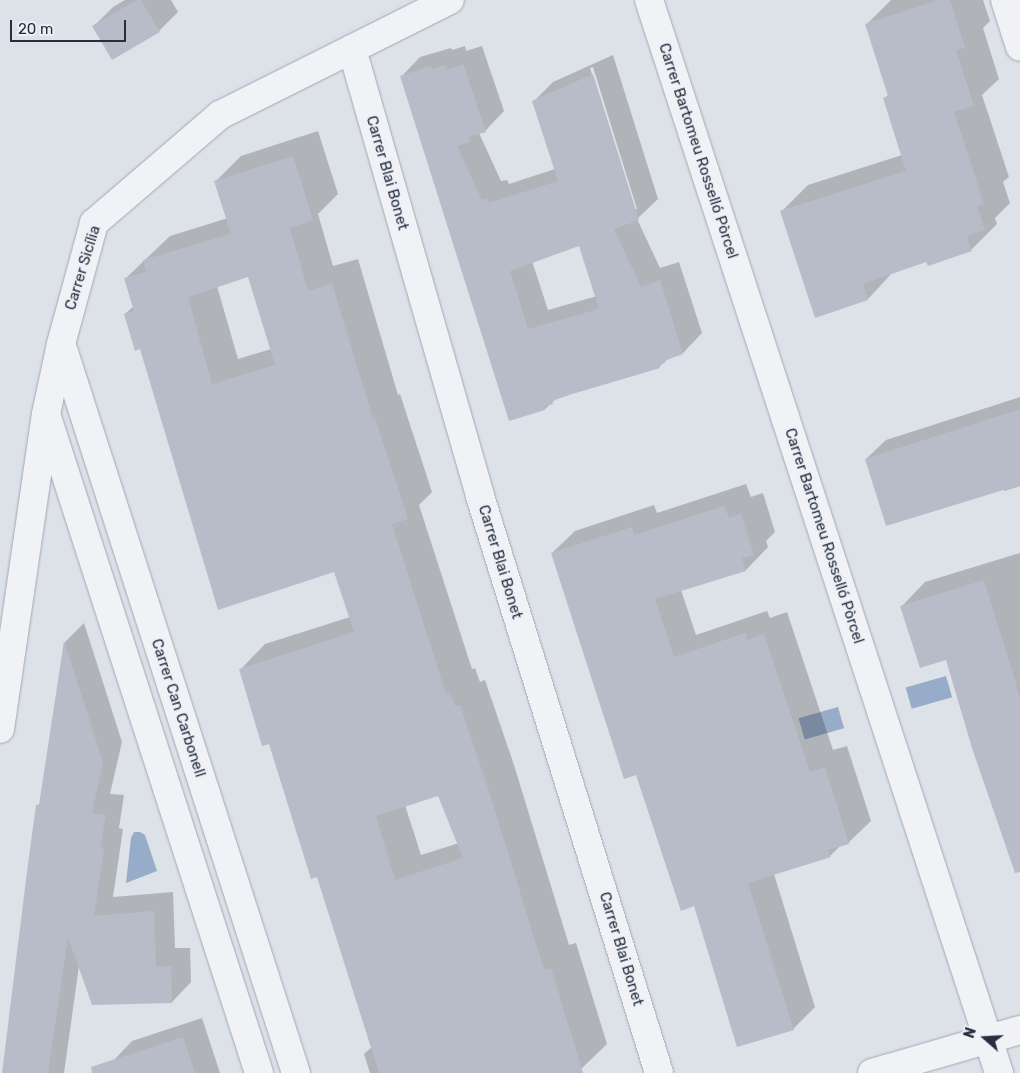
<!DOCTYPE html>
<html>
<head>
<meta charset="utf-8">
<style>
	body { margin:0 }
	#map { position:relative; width:1020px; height:1073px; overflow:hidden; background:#dde1e8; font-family:Rubik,sans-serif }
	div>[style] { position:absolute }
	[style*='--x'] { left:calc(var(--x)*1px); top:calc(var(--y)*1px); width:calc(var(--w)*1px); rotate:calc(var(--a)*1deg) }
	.water>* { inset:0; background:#96acc9; transform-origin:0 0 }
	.shadow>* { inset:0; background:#0003 }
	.building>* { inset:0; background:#b7bcc8 }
	.roads { filter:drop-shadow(0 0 1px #a2a8b2) drop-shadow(0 0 1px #a2a8b2) }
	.minor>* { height:28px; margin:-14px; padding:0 14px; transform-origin:14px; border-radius:14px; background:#f0f2f6 }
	span { translate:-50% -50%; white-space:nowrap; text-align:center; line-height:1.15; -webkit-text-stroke:4.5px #edf0f5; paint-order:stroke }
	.street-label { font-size:15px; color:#262e3f }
	.north { position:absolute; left:960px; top:1013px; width:50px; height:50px; -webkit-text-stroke:4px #edf0f5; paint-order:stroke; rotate:289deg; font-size:14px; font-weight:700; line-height:20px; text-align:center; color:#262e3f }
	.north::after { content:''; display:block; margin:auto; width:18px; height:22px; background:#262e3f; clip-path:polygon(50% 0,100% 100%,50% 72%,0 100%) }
	.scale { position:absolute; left:10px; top:20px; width:116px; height:22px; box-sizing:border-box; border:2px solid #262e3f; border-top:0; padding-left:6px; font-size:15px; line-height:18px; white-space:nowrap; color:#262e3f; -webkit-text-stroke:4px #edf0f5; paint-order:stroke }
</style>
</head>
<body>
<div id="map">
	<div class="water">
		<i style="left:946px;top:676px;width:22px;height:42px;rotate:74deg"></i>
		<i style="left:838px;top:707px;width:22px;height:41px;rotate:74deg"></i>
		<i style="clip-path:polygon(134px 832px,140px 832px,145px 835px,157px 871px,126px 883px,131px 838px)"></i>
	</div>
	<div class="shadow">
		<i style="clip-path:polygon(125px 0,171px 0,178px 12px,159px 31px,94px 26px,113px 7px)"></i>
		<i style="clip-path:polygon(891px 0,983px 0,990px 21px,983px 28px,999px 79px,982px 95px,1009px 177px,1003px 182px,1010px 203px,995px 218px,997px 224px,971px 250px,927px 261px,893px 272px,868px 299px,782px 211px,808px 185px,902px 155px,885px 98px,889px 94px,867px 24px)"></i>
		<i style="clip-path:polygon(evenodd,465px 46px,466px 51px,482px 46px,504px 111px,485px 131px,479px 133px,501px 181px,507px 180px,509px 184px,555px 169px,533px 102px,553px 82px,613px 55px,658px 199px,637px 219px,660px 268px,679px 262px,702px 333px,683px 353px,669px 358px,659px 367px,557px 398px,545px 409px,401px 77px,420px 57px,451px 48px,452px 50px,465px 46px,593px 67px,637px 209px,635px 209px,590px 68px,593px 67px,465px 46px,580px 244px,597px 296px,548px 310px,532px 261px,580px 244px)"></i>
		<i style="clip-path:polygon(evenodd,318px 131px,338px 194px,318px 214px,333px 266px,358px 259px,398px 395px,400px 394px,432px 492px,419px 505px,472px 669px,475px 668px,480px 682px,485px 680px,514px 765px,569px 945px,576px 943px,607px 1044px,581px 1069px,569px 1073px,370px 1073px,364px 1054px,372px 1047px,317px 876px,269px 742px,240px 670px,265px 644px,350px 617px,335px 571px,141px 348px,125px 314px,134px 306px,126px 278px,170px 236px,228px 218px,216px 181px,241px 156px,318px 131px,249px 275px,271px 349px,238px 359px,217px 286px,249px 275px,318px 131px,439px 794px,459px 843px,421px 855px,405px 805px,439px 794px)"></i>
		<i style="clip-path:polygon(1020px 397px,1020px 486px,1004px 491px,1003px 489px,866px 459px,886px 440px)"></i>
		<i style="clip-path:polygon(746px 484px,751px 497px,763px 493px,775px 532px,766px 541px,768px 547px,746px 570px,681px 590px,696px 635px,767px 611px,770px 618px,787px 612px,833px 750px,847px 746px,871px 821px,848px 843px,841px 845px,830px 856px,774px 874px,815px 1007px,793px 1029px,695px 905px,637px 773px,552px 553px,575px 531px,654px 505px,657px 513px)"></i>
		<i style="clip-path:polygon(1020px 553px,1020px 814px,947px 659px,902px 606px,925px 582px)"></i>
		<i style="clip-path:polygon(84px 623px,122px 742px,110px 794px,124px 795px,119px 828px,123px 829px,113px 897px,173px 892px,175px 948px,190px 948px,191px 982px,172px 1002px,79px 966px,64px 1073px,3px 1073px,37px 806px,41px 802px,65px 642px)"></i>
		<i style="clip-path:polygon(202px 1018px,220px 1073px,117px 1073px,113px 1061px,132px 1041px)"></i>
	</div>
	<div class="building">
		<i style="clip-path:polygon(137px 0,141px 0,160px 32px,112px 60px,92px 26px)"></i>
		<i style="clip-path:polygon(939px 0,950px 0,965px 48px,956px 50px,974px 106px,954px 112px,984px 204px,977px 206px,985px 230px,967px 236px,972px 251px,928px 266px,926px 262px,863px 284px,868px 300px,815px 318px,780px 211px,906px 171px,883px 98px,888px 96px,865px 24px)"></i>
		<i style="clip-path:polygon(evenodd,463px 64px,486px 132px,469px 137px,470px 142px,457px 146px,482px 200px,487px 198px,489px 203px,558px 181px,532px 101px,593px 74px,639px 220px,614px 229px,641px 287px,660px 280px,683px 354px,664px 361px,665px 363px,659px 365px,660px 368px,569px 395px,552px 401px,553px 404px,545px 406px,545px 410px,509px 421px,400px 76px,431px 66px,432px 69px,445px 65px,446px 70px,463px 64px,579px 246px,599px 309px,528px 329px,510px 271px,579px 246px)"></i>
		<i style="clip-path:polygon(evenodd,293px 156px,313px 220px,290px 228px,308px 291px,332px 283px,373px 419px,375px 418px,408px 519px,392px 524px,446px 694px,450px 692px,455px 706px,460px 705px,489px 791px,544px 970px,551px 968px,583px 1073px,379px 1073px,317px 877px,311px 879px,269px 744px,262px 746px,239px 669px,354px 632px,334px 572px,218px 610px,140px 349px,135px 351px,124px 314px,134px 311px,124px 278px,146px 272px,143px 260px,231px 234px,214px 181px,293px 156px,248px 277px,275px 365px,212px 384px,188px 297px,248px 277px,293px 156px,438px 796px,463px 858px,395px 880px,376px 816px,438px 796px)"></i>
		<i style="clip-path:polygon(1020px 409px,1020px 485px,886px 526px,865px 459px)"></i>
		<i style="clip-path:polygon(724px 506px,729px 518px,741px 514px,754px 555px,742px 558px,746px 571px,655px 599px,674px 657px,745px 633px,747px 640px,764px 634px,810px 772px,825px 767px,849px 844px,828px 850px,831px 857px,748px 883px,794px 1030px,737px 1047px,694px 906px,681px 911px,636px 775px,624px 779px,551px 553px,632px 527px,634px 535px)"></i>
		<i style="clip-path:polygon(984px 580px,1020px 697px,1020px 872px,1015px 873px,972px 748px,946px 660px,920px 668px,900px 606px)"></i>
		<i style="clip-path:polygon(64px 641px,103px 762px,92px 813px,106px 815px,100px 847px,104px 848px,94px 916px,154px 911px,156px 967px,171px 966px,172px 1003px,92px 1005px,68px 937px,48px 1073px,2px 1073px,28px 864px,36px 805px,39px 805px)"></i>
		<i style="clip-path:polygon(183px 1037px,195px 1073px,92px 1073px,91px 1067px)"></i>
	</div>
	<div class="roads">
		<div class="minor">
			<i style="--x:649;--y:0;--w:1129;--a:71.93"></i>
			<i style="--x:1005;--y:0;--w:49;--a:72.3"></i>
			<i style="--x:352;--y:49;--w:465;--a:74"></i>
			<i style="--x:480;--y:496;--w:604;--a:72.76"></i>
			<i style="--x:62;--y:346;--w:764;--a:72.16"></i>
			<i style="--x:48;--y:420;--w:686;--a:72.09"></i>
			<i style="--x:0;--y:729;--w:318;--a:-81.7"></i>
			<i style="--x:46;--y:414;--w:72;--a:-77.9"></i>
			<i style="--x:61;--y:344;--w:125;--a:-74.7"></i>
			<i style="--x:94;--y:223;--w:166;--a:-40.6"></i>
			<i style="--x:220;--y:115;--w:257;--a:-26.6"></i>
			<i style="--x:872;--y:1073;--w:154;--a:-16.2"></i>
		</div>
	</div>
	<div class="street-label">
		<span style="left:698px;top:151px;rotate:72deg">Carrer Bartomeu Rosselló Pòrcel</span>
		<span style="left:387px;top:173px;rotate:74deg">Carrer Blai Bonet</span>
		<span style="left:83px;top:268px;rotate:-73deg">Carrer Sicília</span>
		<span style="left:824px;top:536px;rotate:72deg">Carrer Bartomeu Rosselló Pòrcel</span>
		<span style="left:500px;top:562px;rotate:73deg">Carrer Blai Bonet</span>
		<span style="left:178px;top:708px;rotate:72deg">Carrer Can Carbonell</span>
		<span style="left:621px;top:949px;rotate:73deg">Carrer Blai Bonet</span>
	</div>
	<div class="north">N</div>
	<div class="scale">20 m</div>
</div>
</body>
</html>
